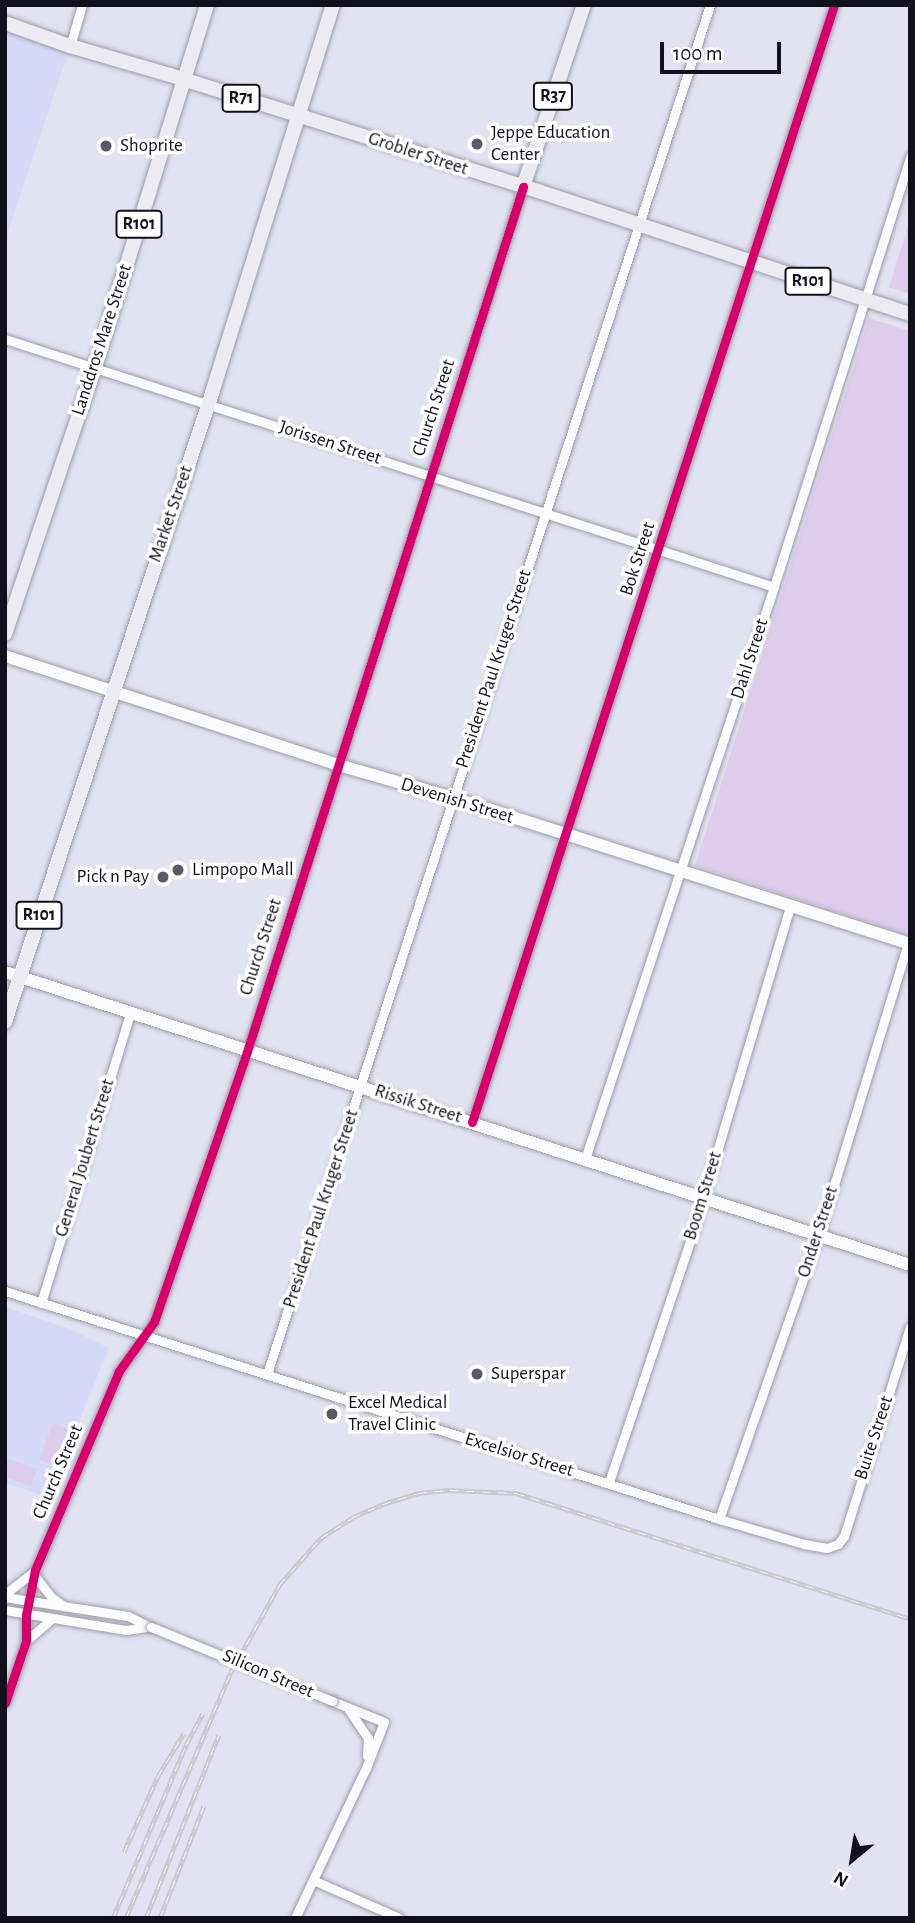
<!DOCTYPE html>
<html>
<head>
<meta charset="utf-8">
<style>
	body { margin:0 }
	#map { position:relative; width:915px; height:1923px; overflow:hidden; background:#e1e3f2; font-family:"Alegreya Sans",sans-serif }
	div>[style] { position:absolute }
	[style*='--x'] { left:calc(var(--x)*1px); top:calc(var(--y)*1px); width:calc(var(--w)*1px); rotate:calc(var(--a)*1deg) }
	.built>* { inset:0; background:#d6daf8 }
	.green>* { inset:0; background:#ddcceb; transform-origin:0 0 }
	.roads { filter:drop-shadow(0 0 2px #9c9da9) drop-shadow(0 0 2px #9c9da9) }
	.minor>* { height:9px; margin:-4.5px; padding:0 4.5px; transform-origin:4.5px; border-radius:4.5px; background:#fafbfd }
	.secondary>* { height:12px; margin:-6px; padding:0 6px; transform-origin:6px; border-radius:6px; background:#fafbfd }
	.primary>* { height:14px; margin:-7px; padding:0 7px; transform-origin:7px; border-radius:7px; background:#ebebf1 }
	.rail>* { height:5px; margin-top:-2.5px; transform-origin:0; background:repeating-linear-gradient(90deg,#fff 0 8px,#cacace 0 16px); box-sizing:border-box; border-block:2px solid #cacace }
	.bridges { filter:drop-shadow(0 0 2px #9c9da9) drop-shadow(0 0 2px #9c9da9) }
	.minor-bridge>* { height:9px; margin:-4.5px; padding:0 4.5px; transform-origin:4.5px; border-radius:4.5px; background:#fafbfd }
	.cycleway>* { height:9px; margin:-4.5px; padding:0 4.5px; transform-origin:4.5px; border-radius:4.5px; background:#d6006c }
	.dots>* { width:19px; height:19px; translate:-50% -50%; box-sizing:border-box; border:4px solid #fff; border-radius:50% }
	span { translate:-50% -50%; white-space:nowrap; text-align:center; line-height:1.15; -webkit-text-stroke:7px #fff; paint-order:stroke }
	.shield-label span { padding:2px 5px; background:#fff; border:2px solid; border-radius:5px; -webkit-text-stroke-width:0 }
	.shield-label { font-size:18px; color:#10111d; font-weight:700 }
	.poi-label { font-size:19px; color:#10111d }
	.left { translate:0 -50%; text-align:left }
	.right { translate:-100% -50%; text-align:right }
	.street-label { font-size:19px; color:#10111d }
	.frame { position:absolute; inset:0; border:7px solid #10111d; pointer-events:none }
	.north { position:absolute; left:817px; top:1825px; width:70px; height:70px; -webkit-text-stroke:5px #fff; paint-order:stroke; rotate:210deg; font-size:19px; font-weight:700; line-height:28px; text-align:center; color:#10111d }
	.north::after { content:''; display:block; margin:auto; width:24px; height:32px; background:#10111d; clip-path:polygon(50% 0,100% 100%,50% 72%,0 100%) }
	.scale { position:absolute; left:660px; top:42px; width:121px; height:32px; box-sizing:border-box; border:4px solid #10111d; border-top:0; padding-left:9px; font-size:21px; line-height:24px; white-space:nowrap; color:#10111d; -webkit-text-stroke:5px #fff; paint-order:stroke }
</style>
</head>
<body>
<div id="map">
	<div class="built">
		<i style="clip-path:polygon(5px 26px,70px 47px,5px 241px)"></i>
		<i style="clip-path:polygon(5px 1307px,70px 1329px,109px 1348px,48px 1497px,5px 1483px)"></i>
	</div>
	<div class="green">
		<i style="clip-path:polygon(910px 221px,910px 294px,889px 287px)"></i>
		<i style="clip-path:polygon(869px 318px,910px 331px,910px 936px,695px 866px)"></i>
		<i style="left:53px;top:1423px;width:22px;height:39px;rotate:21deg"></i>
		<i style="clip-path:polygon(5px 1458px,37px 1469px,31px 1486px,5px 1477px)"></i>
	</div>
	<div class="roads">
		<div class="minor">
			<i style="--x:70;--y:46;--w:43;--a:-73.7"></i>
			<i style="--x:5;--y:339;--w:808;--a:17.87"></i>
			<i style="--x:472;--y:1122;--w:1174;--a:-72.04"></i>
			<i style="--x:585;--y:1159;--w:587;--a:-71.72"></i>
			<i style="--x:769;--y:602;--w:467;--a:-72.4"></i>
			<i style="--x:5;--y:1291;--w:750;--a:17.71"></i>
			<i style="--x:719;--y:1519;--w:89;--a:16.4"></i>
			<i style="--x:804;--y:1544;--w:23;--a:10"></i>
			<i style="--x:827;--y:1548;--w:12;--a:-20"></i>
			<i style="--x:838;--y:1544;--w:10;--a:-53"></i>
			<i style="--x:844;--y:1536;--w:219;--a:-72.5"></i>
			<i style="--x:41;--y:1303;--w:303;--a:-72.9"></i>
			<i style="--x:267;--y:1374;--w:1439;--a:-72.07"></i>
			<i style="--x:609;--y:1482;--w:264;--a:-71.4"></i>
			<i style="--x:693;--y:1232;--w:340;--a:-73.4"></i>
			<i style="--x:719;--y:1519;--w:302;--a:-70.7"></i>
			<i style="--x:819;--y:1234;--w:304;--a:-73"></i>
			<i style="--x:34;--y:1575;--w:28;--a:52"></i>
			<i style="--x:51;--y:1597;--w:16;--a:35"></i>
			<i style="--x:5;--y:1594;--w:37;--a:-38"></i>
			<i style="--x:5;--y:1597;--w:124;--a:8.8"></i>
			<i style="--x:128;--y:1616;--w:25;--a:26"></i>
			<i style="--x:5;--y:1610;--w:123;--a:9.4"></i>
			<i style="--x:126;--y:1630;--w:21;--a:-8"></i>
			<i style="--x:26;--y:1641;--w:33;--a:-41"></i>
			<i style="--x:5;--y:1703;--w:65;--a:-71.3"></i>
			<i style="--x:26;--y:1641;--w:26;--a:-90"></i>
			<i style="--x:26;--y:1615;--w:46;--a:-78.7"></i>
			<i style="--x:35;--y:1570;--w:216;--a:-67.1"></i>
			<i style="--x:119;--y:1371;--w:60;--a:-54.5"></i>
			<i style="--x:154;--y:1322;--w:273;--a:-71"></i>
			<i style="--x:243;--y:1064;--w:921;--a:-72.29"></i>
			<i style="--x:349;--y:1710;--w:34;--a:56"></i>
			<i style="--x:368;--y:1738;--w:18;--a:93"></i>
			<i style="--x:313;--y:1880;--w:94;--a:23.8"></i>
			<i style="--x:295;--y:1918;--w:166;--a:-64.7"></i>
			<i style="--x:366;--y:1768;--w:49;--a:-68.6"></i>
			<i style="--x:384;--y:1722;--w:56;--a:-158"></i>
		</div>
		<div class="secondary">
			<i style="--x:5;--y:656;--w:350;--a:18.1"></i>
			<i style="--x:338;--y:765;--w:120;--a:16"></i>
			<i style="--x:453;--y:798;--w:480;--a:17.7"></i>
			<i style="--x:5;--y:972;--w:951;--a:17.94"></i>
		</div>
		<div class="primary">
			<i style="--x:5;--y:23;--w:69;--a:19.5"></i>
			<i style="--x:70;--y:46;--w:104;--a:16.2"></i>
			<i style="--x:170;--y:75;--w:386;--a:17.5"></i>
			<i style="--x:538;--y:191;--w:392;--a:18.3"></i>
			<i style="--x:523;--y:187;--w:192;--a:-71.5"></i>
			<i style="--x:5;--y:634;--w:299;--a:-71.4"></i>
			<i style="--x:100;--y:351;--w:362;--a:-72.8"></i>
			<i style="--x:5;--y:1022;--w:662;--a:-71.78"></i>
			<i style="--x:212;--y:393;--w:406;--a:-72.7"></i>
		</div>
	</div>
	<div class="rail">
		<i style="--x:124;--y:1852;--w:83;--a:-65.9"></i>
		<i style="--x:158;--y:1776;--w:50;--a:-58.8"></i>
		<i style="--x:113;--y:1918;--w:188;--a:-67.1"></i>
		<i style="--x:186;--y:1745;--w:36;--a:-62"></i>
		<i style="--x:126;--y:1918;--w:267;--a:-66.9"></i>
		<i style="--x:231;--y:1672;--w:101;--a:-60.9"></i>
		<i style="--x:280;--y:1584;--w:62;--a:-48.3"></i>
		<i style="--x:321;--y:1538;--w:38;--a:-33"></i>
		<i style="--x:353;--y:1517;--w:33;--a:-23"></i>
		<i style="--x:383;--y:1504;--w:38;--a:-17"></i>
		<i style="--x:419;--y:1493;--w:31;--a:-6"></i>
		<i style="--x:450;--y:1490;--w:66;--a:2.6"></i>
		<i style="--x:516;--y:1493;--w:414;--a:17.7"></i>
		<i style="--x:146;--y:1918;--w:197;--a:-68.3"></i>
		<i style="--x:160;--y:1918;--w:120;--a:-68.6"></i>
	</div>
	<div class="bridges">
		<div class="minor-bridge">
			<i style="--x:151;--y:1627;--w:196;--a:22.2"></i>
		</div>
	</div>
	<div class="cycleway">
		<i style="--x:472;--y:1122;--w:1174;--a:-72.04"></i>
		<i style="--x:5;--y:1703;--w:65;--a:-71.3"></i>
		<i style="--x:26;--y:1641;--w:26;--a:-90"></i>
		<i style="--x:26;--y:1615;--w:46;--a:-78.7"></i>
		<i style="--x:35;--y:1570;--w:216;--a:-67.1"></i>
		<i style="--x:119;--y:1371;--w:60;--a:-54.5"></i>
		<i style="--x:154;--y:1322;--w:273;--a:-71"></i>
		<i style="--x:243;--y:1064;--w:921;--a:-72.29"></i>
	</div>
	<div class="dots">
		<i style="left:477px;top:144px;background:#595a68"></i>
		<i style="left:106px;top:146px;background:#595a68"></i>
		<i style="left:178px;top:870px;background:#595a68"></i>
		<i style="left:163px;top:877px;background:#595a68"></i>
		<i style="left:477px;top:1374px;background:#595a68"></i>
		<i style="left:332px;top:1414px;background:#595a68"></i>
	</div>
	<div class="shield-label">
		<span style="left:553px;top:96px">R37</span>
		<span style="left:241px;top:98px">R71</span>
		<span style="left:139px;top:224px">R101</span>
		<span style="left:808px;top:281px">R101</span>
		<span style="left:39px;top:915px">R101</span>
	</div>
	<div class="poi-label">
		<span class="left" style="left:491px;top:144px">Jeppe Education<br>Center</span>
		<span class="left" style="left:120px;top:146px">Shoprite</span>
		<span class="left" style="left:192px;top:870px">Limpopo Mall</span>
		<span class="right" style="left:149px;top:877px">Pick n Pay</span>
		<span class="left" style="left:491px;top:1374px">Superspar</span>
		<span class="left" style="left:348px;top:1414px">Excel Medical<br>Travel Clinic</span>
	</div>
	<div class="street-label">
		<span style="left:418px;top:154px;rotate:18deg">Grobler Street</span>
		<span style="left:102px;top:340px;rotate:-72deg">Landdros Mare Street</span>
		<span style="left:434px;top:408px;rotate:-72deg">Church Street</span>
		<span style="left:330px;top:443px;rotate:18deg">Jorissen Street</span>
		<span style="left:171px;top:514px;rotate:-71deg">Market Street</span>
		<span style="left:638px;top:559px;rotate:-72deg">Bok Street</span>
		<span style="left:750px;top:659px;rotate:-72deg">Dahl Street</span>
		<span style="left:494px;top:669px;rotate:-72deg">President Paul Kruger Street</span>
		<span style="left:457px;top:801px;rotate:17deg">Devenish Street</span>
		<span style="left:261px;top:947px;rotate:-72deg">Church Street</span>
		<span style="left:418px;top:1104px;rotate:18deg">Rissik Street</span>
		<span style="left:85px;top:1158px;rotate:-73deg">General Joubert Street</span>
		<span style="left:703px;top:1196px;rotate:-73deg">Boom Street</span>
		<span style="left:321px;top:1209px;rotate:-72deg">President Paul Kruger Street</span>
		<span style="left:818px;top:1232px;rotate:-72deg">Onder Street</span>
		<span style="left:874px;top:1438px;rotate:-72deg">Buite Street</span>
		<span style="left:519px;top:1455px;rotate:17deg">Excelsior Street</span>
		<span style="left:58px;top:1472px;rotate:-67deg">Church Street</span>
		<span style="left:268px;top:1674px;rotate:23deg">Silicon Street</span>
	</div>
	<div class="frame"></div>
	<div class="north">N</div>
	<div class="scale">100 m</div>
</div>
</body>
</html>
